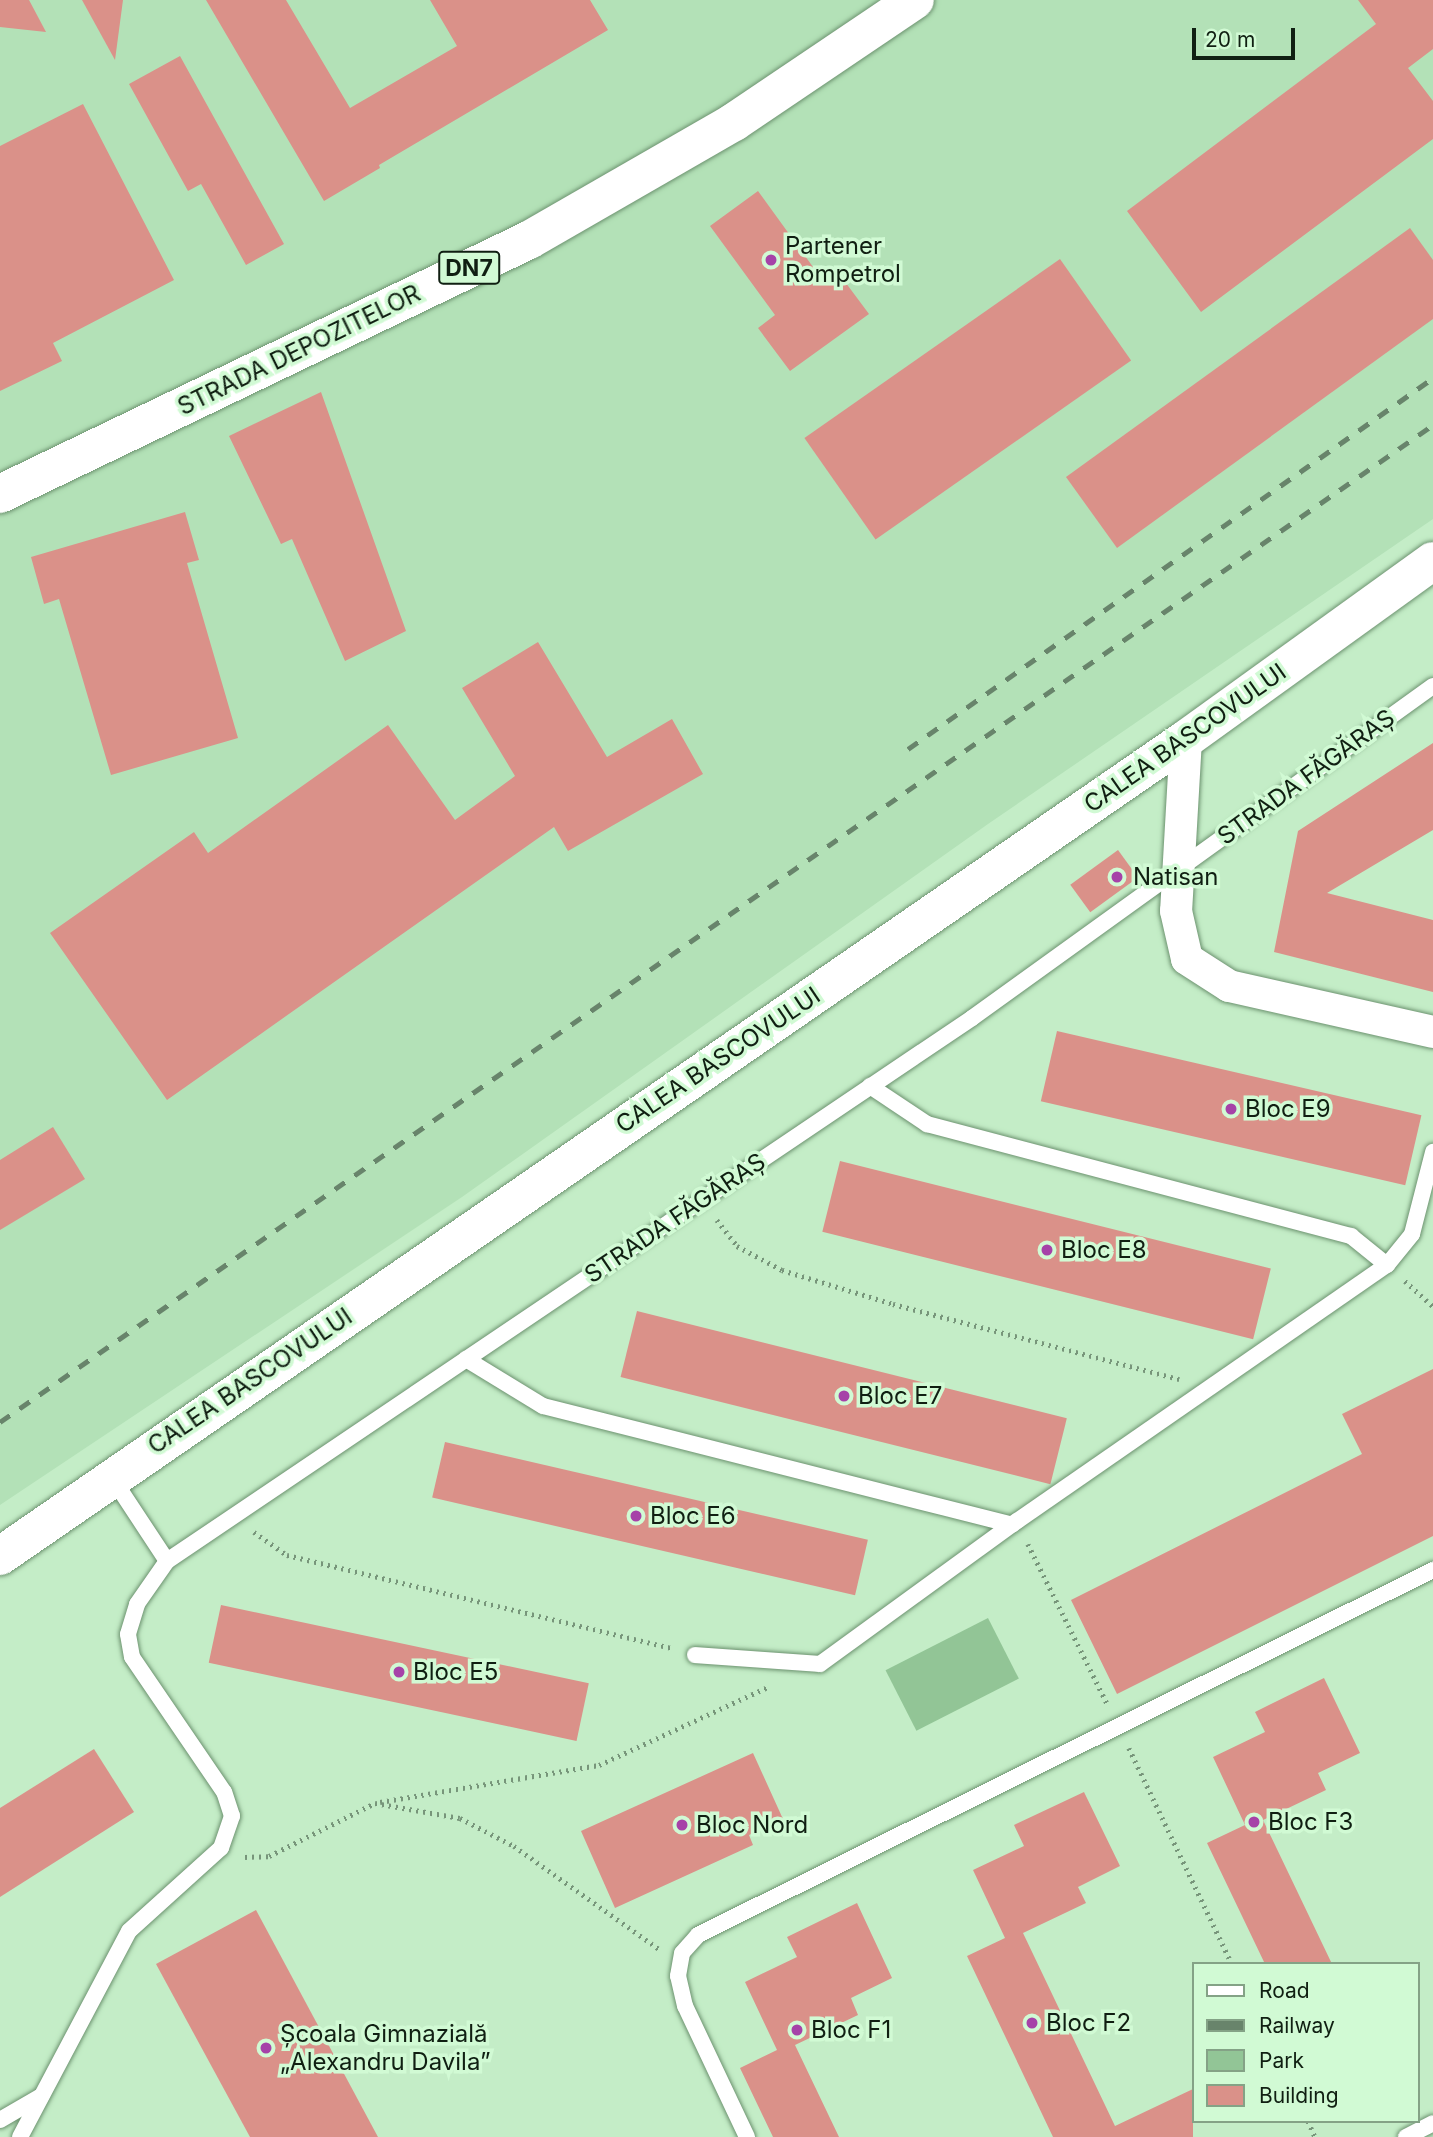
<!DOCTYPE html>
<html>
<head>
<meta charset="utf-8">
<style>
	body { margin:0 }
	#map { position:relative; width:1433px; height:2137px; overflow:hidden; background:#c4edc7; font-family:Inter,sans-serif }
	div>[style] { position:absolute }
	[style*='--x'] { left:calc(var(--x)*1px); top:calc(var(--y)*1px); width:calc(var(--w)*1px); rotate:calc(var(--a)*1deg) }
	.built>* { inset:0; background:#b3e1b7 }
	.green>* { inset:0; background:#92c596; transform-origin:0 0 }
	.building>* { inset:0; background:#da9189; transform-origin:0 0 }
	.path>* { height:4.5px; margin-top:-2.25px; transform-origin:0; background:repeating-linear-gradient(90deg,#77957a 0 2px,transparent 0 7px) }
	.roads { filter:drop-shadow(0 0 2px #6c926f) drop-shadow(0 0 2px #6c926f) }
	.service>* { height:16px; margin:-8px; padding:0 8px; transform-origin:8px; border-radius:8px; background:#fff }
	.minor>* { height:32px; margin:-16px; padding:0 16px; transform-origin:16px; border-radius:16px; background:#fff }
	.tertiary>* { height:38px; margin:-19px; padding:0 19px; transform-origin:19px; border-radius:19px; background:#fff }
	.primary>* { height:38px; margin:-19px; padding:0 19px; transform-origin:19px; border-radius:19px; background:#fff }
	.rail>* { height:5px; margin-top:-2.5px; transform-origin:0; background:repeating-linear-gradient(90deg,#68846b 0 12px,transparent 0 24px) }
	.dots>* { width:19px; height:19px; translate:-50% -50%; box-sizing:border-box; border:4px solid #d1fad4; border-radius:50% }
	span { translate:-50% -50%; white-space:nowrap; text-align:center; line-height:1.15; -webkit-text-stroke:7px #d1fad4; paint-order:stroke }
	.shield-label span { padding:2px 5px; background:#d1fad4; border:2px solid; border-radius:5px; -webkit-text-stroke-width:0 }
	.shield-label { font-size:23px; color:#101f12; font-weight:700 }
	.poi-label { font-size:24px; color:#101f12 }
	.left { translate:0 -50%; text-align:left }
	.street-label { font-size:24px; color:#101f12 }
	.legend { position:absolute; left:1192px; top:1962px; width:228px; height:161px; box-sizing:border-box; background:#d1fad4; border:2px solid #84a286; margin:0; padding:9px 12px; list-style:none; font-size:21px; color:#101f12 }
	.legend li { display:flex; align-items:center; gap:14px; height:35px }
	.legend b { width:35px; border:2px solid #84a286 }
	.scale { position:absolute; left:1192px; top:28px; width:103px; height:32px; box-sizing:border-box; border:4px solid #101f12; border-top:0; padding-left:9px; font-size:21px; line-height:24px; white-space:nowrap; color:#101f12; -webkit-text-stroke:5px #d1fad4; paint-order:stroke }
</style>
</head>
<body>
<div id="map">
	<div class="built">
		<i style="clip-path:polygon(0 0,1433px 0,1433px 519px,988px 824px,462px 1197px,0 1505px)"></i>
	</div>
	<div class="green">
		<i style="left:988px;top:1618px;width:68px;height:115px;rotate:63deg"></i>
	</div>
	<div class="building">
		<i style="clip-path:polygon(0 0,29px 0,46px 32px,0 27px)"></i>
		<i style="clip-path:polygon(82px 0,123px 0,115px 60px)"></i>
		<i style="clip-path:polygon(206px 0,286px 0,350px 108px,457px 46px,430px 0,590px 0,608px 30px,379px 165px,380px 168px,324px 201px)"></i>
		<i style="clip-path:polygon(1358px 0,1433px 0,1433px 49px,1408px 68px,1433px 101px,1433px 139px,1201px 312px,1127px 211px,1376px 24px)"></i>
		<i style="clip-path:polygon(180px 56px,284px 244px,246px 265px,201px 184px,188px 191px,129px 84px)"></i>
		<i style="clip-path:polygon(83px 104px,174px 280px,53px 343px,62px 361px,0 391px,0 146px)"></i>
		<i style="clip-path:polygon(758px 191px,821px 278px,834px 267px,869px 314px,790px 371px,758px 328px,775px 315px,710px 226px)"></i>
		<i style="clip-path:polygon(1410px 228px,1433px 260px,1433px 319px,1117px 548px,1066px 477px)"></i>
		<i style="left:1060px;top:259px;width:124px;height:312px;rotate:55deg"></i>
		<i style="clip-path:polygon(321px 392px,406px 631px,345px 661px,292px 539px,281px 544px,229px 436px)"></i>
		<i style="clip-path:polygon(185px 512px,199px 560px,187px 563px,238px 738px,111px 775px,59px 599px,44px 604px,31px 557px)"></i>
		<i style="clip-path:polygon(538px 642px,607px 757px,672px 719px,703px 774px,568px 851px,554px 827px,167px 1100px,50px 933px,194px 832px,208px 853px,388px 725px,455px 820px,515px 776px,462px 688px)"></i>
		<i style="clip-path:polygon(1433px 743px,1433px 830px,1327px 893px,1433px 920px,1433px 992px,1274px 952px,1298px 831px)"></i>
		<i style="left:1118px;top:850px;width:34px;height:59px;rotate:54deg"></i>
		<i style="left:1057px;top:1031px;width:374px;height:72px;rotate:13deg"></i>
		<i style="clip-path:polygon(53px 1127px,85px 1179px,0 1230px,0 1160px)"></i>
		<i style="left:840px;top:1161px;width:444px;height:73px;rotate:14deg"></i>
		<i style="left:637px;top:1311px;width:443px;height:68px;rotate:14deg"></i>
		<i style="clip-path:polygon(1433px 1369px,1433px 1536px,1117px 1694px,1071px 1600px,1362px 1454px,1342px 1414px)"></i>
		<i style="left:445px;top:1442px;width:434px;height:57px;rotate:13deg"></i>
		<i style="left:221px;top:1605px;width:376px;height:59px;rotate:12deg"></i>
		<i style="clip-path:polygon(1324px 1678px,1360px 1753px,1318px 1773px,1326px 1790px,1263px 1820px,1332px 1964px,1265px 1964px,1207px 1843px,1245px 1825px,1213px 1757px,1265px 1732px,1255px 1712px)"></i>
		<i style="clip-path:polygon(94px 1749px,134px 1812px,0 1897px,0 1808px)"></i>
		<i style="clip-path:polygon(753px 1753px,783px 1819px,749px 1835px,753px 1845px,615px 1908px,581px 1831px)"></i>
		<i style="clip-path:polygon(1084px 1792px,1120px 1866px,1078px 1887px,1086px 1903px,1023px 1933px,1115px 2126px,1193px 2089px,1193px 2137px,1053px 2137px,967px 1956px,1005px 1938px,973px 1870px,1024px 1846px,1014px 1825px)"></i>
		<i style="clip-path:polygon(857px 1903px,892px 1978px,851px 1998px,858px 2015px,795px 2045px,839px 2137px,773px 2137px,740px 2068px,777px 2050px,745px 1982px,797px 1957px,787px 1937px)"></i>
		<i style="clip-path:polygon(256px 1910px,378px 2137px,250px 2137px,156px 1964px)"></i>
	</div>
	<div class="path">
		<i style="--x:717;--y:1220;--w:33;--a:52"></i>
		<i style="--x:737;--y:1246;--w:51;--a:28.1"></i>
		<i style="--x:782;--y:1270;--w:116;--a:17"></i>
		<i style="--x:893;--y:1304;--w:296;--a:14.7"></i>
		<i style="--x:1405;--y:1281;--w:38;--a:42"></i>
		<i style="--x:254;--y:1532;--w:40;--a:34.9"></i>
		<i style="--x:287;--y:1555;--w:395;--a:13.6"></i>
		<i style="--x:1028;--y:1544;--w:180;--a:63.6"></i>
		<i style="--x:1129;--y:1748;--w:239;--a:64.5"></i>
		<i style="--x:380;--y:1802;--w:222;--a:-9.6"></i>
		<i style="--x:599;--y:1765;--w:186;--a:-24.8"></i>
		<i style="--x:245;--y:1857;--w:24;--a:-2"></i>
		<i style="--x:269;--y:1856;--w:119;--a:-26.6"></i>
		<i style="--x:375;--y:1803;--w:86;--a:10"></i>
		<i style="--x:460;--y:1818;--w:61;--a:27.4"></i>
		<i style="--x:514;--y:1846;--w:178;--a:35.4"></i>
		<i style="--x:1308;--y:2121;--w:17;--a:66"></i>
	</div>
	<div class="roads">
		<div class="service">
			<i style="--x:870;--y:1086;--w:69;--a:33.7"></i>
			<i style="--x:927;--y:1124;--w:439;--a:14.8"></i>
			<i style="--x:1351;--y:1236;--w:46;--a:38.9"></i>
			<i style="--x:466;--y:1359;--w:90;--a:31.4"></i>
			<i style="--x:543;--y:1406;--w:484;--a:14.2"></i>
			<i style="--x:167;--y:1561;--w:971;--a:-34"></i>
			<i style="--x:972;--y:1018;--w:568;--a:-35.76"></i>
			<i style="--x:695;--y:1655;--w:125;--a:4.1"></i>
			<i style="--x:820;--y:1664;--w:243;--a:-36"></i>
			<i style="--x:1017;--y:1521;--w:450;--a:-34.7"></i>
			<i style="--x:1387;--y:1265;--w:40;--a:-51"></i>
			<i style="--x:1412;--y:1234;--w:85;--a:-75.6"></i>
			<i style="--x:0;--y:2120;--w:48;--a:-30.3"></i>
			<i style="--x:20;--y:2137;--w:233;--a:-62.1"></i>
			<i style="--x:129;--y:1931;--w:124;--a:-42.1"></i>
			<i style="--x:221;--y:1848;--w:34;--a:-71"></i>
			<i style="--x:232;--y:1816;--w:25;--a:-108"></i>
			<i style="--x:224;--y:1792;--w:163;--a:-124.3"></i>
			<i style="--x:132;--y:1657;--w:23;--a:-100"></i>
			<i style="--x:128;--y:1634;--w:31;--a:-73"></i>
			<i style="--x:137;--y:1604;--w:52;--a:-55.1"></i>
			<i style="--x:167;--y:1561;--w:98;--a:-123.4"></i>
			<i style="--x:747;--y:2137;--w:145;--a:-115.3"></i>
			<i style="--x:685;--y:2006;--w:31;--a:-103"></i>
			<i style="--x:678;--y:1976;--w:23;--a:-80"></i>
			<i style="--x:682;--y:1953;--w:24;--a:-48"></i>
			<i style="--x:698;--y:1935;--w:821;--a:-26.41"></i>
			<i style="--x:1406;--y:2137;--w:30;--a:-27"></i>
		</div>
		<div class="minor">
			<i style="--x:1186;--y:739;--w:172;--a:93.3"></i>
			<i style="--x:1176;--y:911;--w:49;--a:77.1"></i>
			<i style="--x:1187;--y:959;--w:50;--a:32.7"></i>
			<i style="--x:1229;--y:986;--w:209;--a:12.7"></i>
		</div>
		<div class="tertiary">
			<i style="--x:0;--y:1556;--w:1440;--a:-34.56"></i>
			<i style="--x:1186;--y:739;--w:304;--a:-35.8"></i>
		</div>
		<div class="primary">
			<i style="--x:0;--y:494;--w:587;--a:-25.65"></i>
			<i style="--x:529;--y:240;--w:237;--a:-29.9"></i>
			<i style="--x:734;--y:122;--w:218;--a:-34"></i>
		</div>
	</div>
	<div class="rail">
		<i style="--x:908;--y:749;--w:643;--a:-35.25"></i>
		<i style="--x:0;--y:1422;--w:1746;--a:-34.83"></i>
	</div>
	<div class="dots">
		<i style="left:771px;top:260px;background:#a642a8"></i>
		<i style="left:1117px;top:877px;background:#a642a8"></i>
		<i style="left:1231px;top:1109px;background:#a642a8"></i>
		<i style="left:1047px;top:1250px;background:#a642a8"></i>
		<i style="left:844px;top:1396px;background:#a642a8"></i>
		<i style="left:636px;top:1516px;background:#a642a8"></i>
		<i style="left:399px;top:1672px;background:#a642a8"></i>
		<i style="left:1254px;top:1822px;background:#a642a8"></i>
		<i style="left:682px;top:1825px;background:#a642a8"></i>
		<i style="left:1032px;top:2023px;background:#a642a8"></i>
		<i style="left:797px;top:2030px;background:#a642a8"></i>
		<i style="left:266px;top:2048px;background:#a642a8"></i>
	</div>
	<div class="shield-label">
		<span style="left:469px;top:268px">DN7</span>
	</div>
	<div class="poi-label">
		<span class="left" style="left:785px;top:260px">Partener<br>Rompetrol</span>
		<span class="left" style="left:1133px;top:877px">Natisan</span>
		<span class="left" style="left:1245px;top:1109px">Bloc E9</span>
		<span class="left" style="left:1061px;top:1250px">Bloc E8</span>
		<span class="left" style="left:858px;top:1396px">Bloc E7</span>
		<span class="left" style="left:650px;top:1516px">Bloc E6</span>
		<span class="left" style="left:413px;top:1672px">Bloc E5</span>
		<span class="left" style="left:1268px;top:1822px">Bloc F3</span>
		<span class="left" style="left:696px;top:1825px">Bloc Nord</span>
		<span class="left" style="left:1046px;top:2023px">Bloc F2</span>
		<span class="left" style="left:811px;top:2030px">Bloc F1</span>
		<span class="left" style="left:280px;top:2048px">Școala Gimnazială<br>„Alexandru Davila”</span>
	</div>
	<div class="street-label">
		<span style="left:299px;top:350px;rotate:-26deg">STRADA DEPOZITELOR</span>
		<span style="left:1185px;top:738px;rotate:-35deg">CALEA BASCOVULUI</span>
		<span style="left:1306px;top:777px;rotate:-36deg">STRADA FĂGĂRAȘ</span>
		<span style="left:718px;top:1060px;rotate:-34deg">CALEA BASCOVULUI</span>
		<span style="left:675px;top:1218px;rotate:-34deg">STRADA FĂGĂRAȘ</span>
		<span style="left:250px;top:1381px;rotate:-34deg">CALEA BASCOVULUI</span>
	</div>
	<ul class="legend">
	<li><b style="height:9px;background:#fff"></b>Road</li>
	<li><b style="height:9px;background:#68846b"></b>Railway</li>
	<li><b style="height:19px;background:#92c596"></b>Park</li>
	<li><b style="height:19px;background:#da9189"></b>Building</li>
	</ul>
	<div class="scale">20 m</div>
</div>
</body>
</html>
